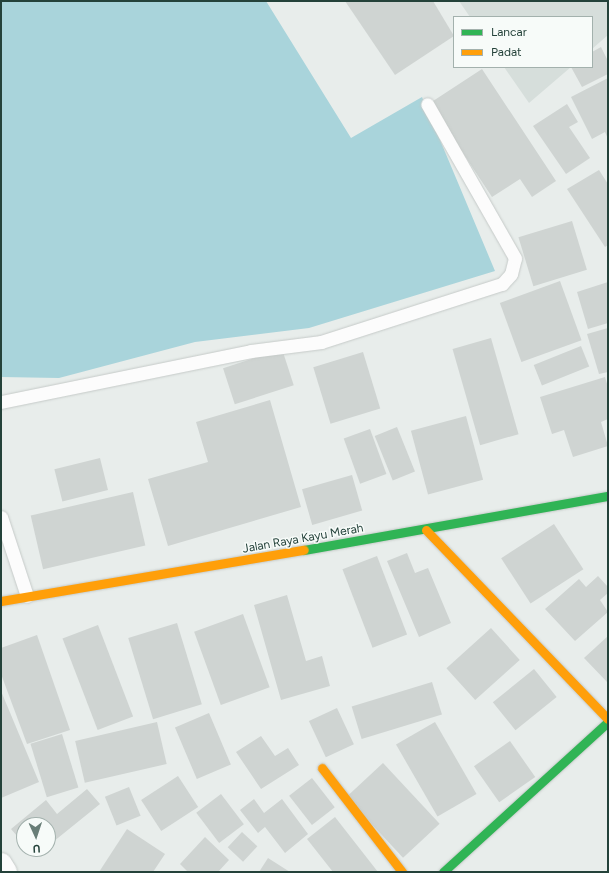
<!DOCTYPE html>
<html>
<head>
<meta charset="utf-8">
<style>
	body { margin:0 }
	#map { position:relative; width:609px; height:873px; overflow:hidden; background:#e8edeb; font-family:Figtree,sans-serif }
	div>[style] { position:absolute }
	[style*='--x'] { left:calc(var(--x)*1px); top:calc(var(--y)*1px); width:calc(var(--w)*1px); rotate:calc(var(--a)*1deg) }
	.built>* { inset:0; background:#d6dedb }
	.water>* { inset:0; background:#a9d4db }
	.building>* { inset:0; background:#cfd4d2; transform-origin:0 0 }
	.roads { filter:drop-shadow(0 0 1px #c5cac8) drop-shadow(0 0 1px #c5cac8) }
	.lane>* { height:13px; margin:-6.5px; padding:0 6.5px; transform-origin:6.5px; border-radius:6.5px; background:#fcfcfc }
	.street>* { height:22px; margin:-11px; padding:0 11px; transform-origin:11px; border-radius:11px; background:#fcfcfc }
	.fast>* { height:9px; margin:-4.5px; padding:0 4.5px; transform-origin:4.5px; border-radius:4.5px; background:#30b455 }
	.slow>* { height:9px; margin:-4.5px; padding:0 4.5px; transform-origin:4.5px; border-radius:4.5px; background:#ff9f0a }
	span { translate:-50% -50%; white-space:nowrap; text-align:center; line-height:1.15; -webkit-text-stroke:3px #f7fbf9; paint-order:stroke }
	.street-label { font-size:12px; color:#24423a }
	.frame { position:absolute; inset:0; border:2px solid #24423a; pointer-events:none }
	.legend { position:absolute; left:453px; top:16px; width:140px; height:52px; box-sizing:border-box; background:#f7fbf9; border:1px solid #a3b1ad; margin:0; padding:5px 7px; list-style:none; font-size:12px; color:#24423a }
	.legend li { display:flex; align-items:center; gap:8px; height:20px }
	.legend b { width:20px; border:1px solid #a3b1ad }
	.north { position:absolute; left:16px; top:817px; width:40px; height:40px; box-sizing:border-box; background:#f7fbf9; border:1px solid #a3b1ad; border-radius:50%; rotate:177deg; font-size:11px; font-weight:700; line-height:16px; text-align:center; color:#24423a }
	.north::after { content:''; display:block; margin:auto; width:14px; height:18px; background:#697e78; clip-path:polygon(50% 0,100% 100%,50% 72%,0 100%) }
</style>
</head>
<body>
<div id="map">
	<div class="built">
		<i style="clip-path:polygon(459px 1px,608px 1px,608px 35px,592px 49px,592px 17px,470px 17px)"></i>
		<i style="clip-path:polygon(504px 67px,571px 67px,529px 103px)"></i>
	</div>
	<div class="water">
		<i style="clip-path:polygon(1px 1px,266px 1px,351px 138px,422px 97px,495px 271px,309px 328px,195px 342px,59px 378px,1px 377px)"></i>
	</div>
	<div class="building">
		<i style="clip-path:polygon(345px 1px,433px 1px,454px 36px,395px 75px)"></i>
		<i style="clip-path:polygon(601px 47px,608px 61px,608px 74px,582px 87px,571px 67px,592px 67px,592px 52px)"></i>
		<i style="clip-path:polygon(482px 69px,556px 181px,532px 197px,520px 179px,492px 197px,430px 103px)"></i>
		<i style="clip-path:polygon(608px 78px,608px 139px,605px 132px,592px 139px,571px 97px)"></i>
		<i style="clip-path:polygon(567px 104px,578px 122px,569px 127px,590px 158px,566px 174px,533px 126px)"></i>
		<i style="clip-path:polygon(599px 170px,608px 184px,608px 245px,605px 247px,567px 189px)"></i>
		<i style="left:572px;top:221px;width:51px;height:56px;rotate:73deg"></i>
		<i style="left:560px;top:281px;width:63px;height:64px;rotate:70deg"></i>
		<i style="clip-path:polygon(608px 282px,608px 323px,588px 329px,577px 292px)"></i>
		<i style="clip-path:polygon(608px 328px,608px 372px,599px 374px,587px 334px)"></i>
		<i style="left:491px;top:338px;width:100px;height:40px;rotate:74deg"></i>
		<i style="left:581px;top:346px;width:22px;height:51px;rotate:68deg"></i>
		<i style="left:282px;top:349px;width:38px;height:62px;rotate:72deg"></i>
		<i style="left:363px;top:352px;width:59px;height:52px;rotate:73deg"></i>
		<i style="clip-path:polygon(605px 377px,608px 387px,608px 419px,601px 422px,608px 446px,573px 457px,564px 430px,552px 434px,540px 397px)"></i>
		<i style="clip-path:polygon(270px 400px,301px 507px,168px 546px,148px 479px,208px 462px,196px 422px)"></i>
		<i style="left:466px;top:416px;width:66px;height:57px;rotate:75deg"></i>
		<i style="left:397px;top:427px;width:48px;height:24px;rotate:68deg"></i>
		<i style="left:370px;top:429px;width:48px;height:28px;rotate:70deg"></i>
		<i style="left:100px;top:458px;width:33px;height:47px;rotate:76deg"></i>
		<i style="left:352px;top:475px;width:37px;height:52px;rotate:74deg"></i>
		<i style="left:133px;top:492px;width:55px;height:105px;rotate:77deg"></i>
		<i style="left:554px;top:524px;width:54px;height:63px;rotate:57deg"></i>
		<i style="clip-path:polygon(407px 553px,415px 573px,428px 568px,451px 623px,419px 637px,387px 561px)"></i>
		<i style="left:377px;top:556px;width:84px;height:37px;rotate:69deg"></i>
		<i style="clip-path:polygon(598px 576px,608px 587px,608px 593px,600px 600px,608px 612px,575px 641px,545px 609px,579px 579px,586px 587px)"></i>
		<i style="clip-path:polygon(287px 595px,306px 661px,322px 656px,330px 686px,281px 700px,254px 605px)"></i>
		<i style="left:243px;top:614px;width:78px;height:52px;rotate:70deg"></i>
		<i style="left:177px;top:623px;width:85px;height:51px;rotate:73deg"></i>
		<i style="left:98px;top:625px;width:98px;height:38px;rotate:69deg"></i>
		<i style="left:491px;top:628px;width:43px;height:60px;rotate:48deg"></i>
		<i style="clip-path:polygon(37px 635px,70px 730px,27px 744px,1px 674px,1px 648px)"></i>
		<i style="clip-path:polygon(608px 636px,608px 683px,584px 658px)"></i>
		<i style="left:534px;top:669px;width:36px;height:53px;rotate:51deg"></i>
		<i style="left:432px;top:682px;width:34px;height:84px;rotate:73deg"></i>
		<i style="clip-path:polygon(1px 691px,39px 782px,1px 798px)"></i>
		<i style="left:337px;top:708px;width:40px;height:31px;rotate:65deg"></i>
		<i style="left:209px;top:713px;width:56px;height:37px;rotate:67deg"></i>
		<i style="left:157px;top:722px;width:43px;height:84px;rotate:77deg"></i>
		<i style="left:435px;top:722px;width:83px;height:45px;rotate:60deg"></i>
		<i style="left:62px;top:734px;width:56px;height:33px;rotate:73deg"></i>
		<i style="clip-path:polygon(261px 736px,275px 756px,288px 748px,299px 765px,261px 789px,236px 752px)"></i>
		<i style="left:510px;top:741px;width:44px;height:44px;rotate:55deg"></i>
		<i style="left:383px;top:763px;width:83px;height:50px;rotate:47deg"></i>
		<i style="left:178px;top:776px;width:37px;height:44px;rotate:57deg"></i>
		<i style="left:312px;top:778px;width:37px;height:29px;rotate:52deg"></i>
		<i style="left:129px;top:787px;width:31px;height:26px;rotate:68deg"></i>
		<i style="clip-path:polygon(87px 789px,100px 804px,48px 846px,48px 825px,24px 825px,24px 844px,11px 829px,46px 800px,57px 814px)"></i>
		<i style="left:221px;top:794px;width:38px;height:31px;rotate:53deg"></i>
		<i style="clip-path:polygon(254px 799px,264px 813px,282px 799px,308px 834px,285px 853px,265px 827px,258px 833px,240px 810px)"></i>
		<i style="clip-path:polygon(335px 817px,378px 872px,333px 872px,307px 839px)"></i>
		<i style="clip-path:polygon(127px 829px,165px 854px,153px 872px,99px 872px)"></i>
		<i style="left:242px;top:832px;width:21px;height:21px;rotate:43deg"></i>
		<i style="clip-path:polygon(205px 837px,229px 860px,218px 872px,188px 872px,180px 864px)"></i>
		<i style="clip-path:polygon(28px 849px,44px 849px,34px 857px)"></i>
		<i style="clip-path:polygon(268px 858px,290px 872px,259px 872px)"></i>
	</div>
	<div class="roads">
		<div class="lane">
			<i style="--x:1;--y:402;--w:255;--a:-11.5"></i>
			<i style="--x:251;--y:351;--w:71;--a:-7.3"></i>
			<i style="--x:321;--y:342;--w:190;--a:-17.8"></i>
			<i style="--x:502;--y:284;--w:13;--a:-48"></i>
			<i style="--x:511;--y:274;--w:16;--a:-76"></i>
			<i style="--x:515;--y:258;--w:177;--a:-119.7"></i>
			<i style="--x:1;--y:517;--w:83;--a:71.8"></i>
		</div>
		<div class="street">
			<i style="--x:1;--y:864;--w:9;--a:58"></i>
		</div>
		<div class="fast">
			<i style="--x:304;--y:550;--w:309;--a:-10.1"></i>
			<i style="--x:443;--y:872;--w:223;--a:-42.3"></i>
		</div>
		<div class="slow">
			<i style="--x:426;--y:530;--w:262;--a:46.1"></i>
			<i style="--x:1;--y:601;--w:307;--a:-9.6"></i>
			<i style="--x:322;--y:768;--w:131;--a:52.4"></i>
		</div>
	</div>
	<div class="street-label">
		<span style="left:303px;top:539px;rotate:-10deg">Jalan Raya Kayu Merah</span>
	</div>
	<div class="frame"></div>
	<ul class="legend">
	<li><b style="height:5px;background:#30b455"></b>Lancar</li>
	<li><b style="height:5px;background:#ff9f0a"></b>Padat</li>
	</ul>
	<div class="north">U</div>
</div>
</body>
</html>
